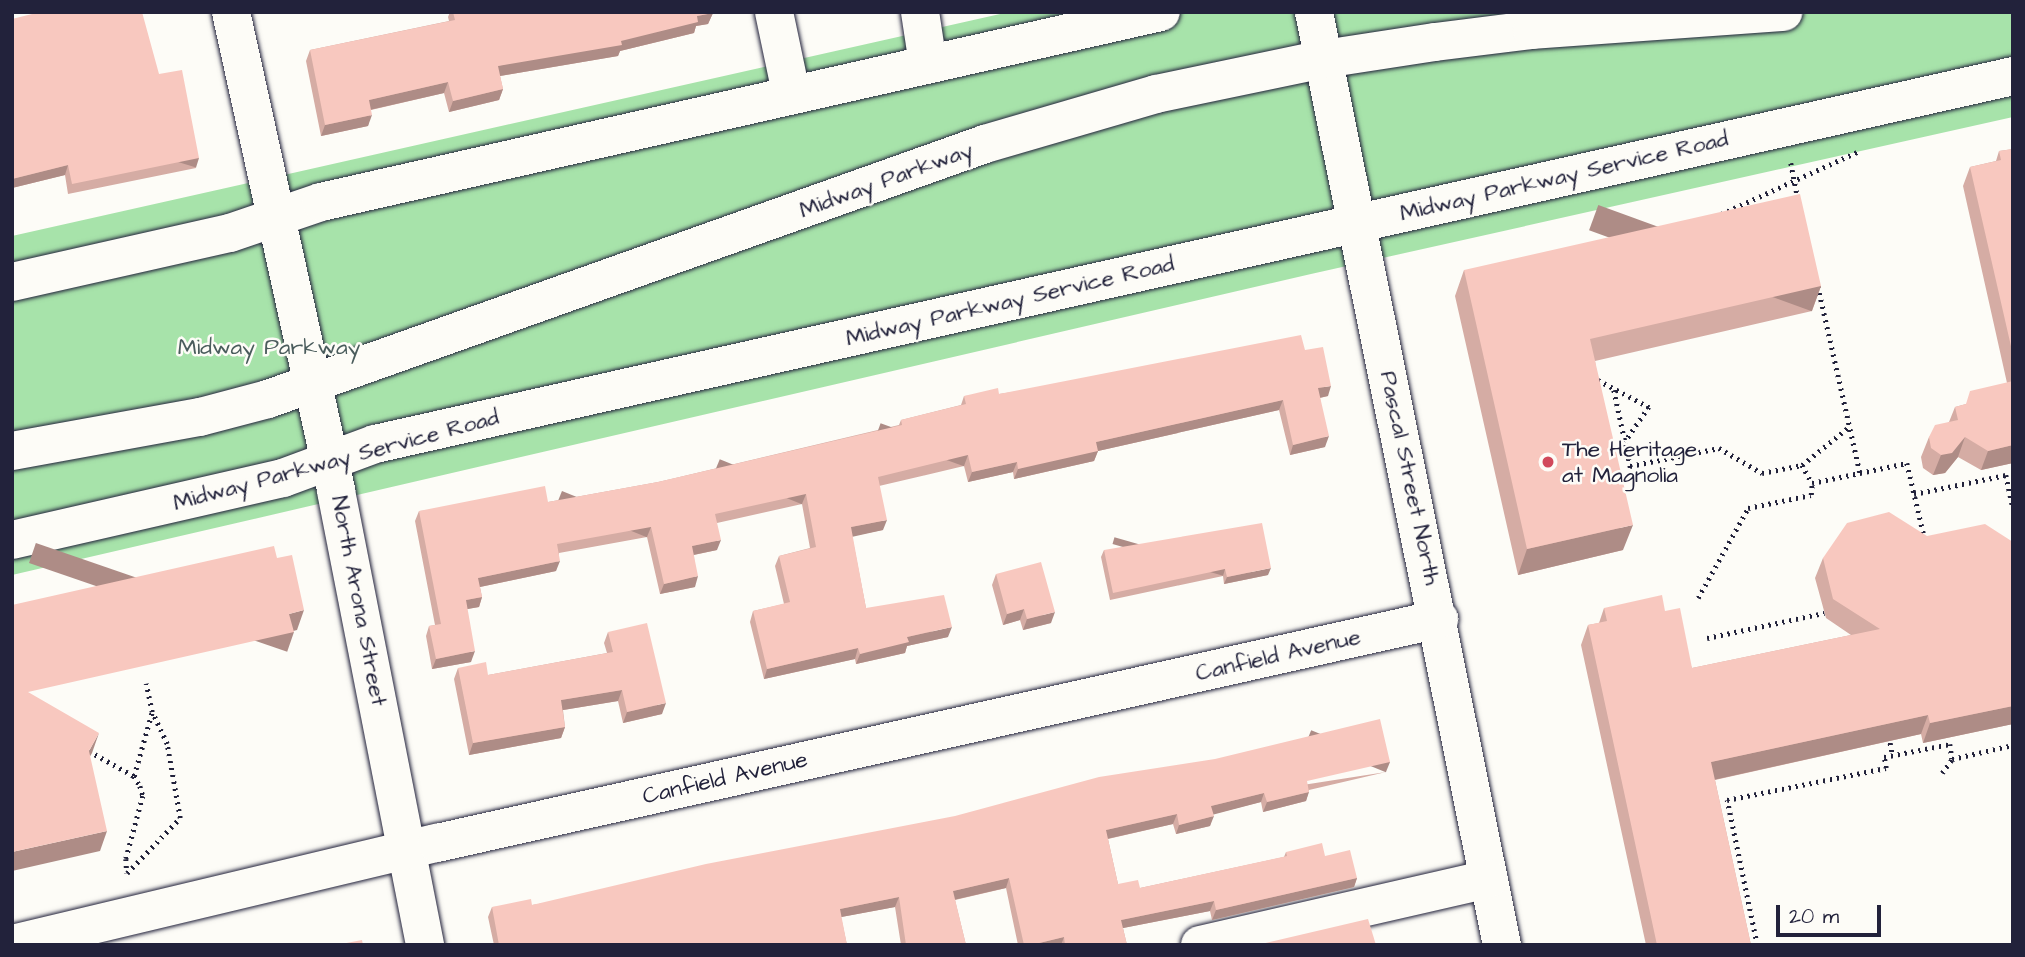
<!DOCTYPE html>
<html>
<head>
<meta charset="utf-8">
<style>
	body { margin:0 }
	#map { position:relative; width:2025px; height:957px; overflow:hidden; background:#fdfcf7; font-family:"Architects Daughter",sans-serif }
	div>[style] { position:absolute }
	[style*='--x'] { left:calc(var(--x)*1px); top:calc(var(--y)*1px); width:calc(var(--w)*1px); rotate:calc(var(--a)*1deg) }
	.green>* { inset:0; background:#a7e3aa }
	.path>* { height:4.5px; margin-top:-2.25px; transform-origin:0; background:repeating-linear-gradient(90deg,#22223b 0 2px,transparent 0 7px) }
	.roads { filter:drop-shadow(0 0 2px #22223b) drop-shadow(0 0 2px #22223b) }
	.minor>* { height:38px; margin:-19px; padding:0 19px; transform-origin:19px; border-radius:19px; background:#fdfcf7 }
	.wall>* { inset:0; background:#d5aca4 }
	.shaded-wall>* { inset:0; background:#ae8c86; transform-origin:0 0 }
	.building>* { inset:0; background:#f8c8bf }
	.dots>* { width:19px; height:19px; translate:-50% -50%; box-sizing:border-box; border:4px solid #fdfcf7; border-radius:50% }
	span { translate:-50% -50%; white-space:nowrap; text-align:center; line-height:1.15; -webkit-text-stroke:5px #fdfcf7; paint-order:stroke }
	.street-label { font-size:23px; color:#22223b }
	.park-label { font-size:23px; color:#4a5c5c }
	.poi-label { font-size:23px; color:#22223b }
	.left { translate:0 -50%; text-align:left }
	.frame { position:absolute; inset:0; border:14px solid #22223b; pointer-events:none }
	.scale { position:absolute; left:1776px; top:905px; width:105px; height:32px; box-sizing:border-box; border:4px solid #22223b; border-top:0; padding-left:9px; font-size:21px; line-height:24px; white-space:nowrap; color:#22223b; -webkit-text-stroke:5px #fdfcf7; paint-order:stroke }
</style>
</head>
<body>
<div id="map">
	<div class="green">
		<i style="clip-path:polygon(1009px 12px,2013px 12px,2013px 117px,1311px 274px,12px 575px,12px 236px)"></i>
	</div>
	<div class="path">
		<i style="--x:1791;--y:163;--w:37;--a:79"></i>
		<i style="--x:1721;--y:214;--w:152;--a:-24.5"></i>
		<i style="--x:1818;--y:286;--w:192;--a:77.3"></i>
		<i style="--x:1598;--y:380;--w:58;--a:27.9"></i>
		<i style="--x:1649;--y:407;--w:42;--a:124.4"></i>
		<i style="--x:1614;--y:390;--w:95;--a:77.9"></i>
		<i style="--x:1634;--y:483;--w:12;--a:114"></i>
		<i style="--x:1802;--y:465;--w:21;--a:61"></i>
		<i style="--x:1812;--y:483;--w:97;--a:-11.9"></i>
		<i style="--x:1907;--y:463;--w:79;--a:76.8"></i>
		<i style="--x:1630;--y:466;--w:91;--a:-11.4"></i>
		<i style="--x:1719;--y:448;--w:50;--a:30.2"></i>
		<i style="--x:1762;--y:473;--w:41;--a:-11.3"></i>
		<i style="--x:1802;--y:465;--w:62;--a:-39.1"></i>
		<i style="--x:1914;--y:494;--w:94;--a:-11.7"></i>
		<i style="--x:2006;--y:475;--w:34;--a:78"></i>
		<i style="--x:1698;--y:598;--w:103;--a:-60.9"></i>
		<i style="--x:1748;--y:508;--w:64;--a:-11.7"></i>
		<i style="--x:1811;--y:495;--w:12;--a:-85"></i>
		<i style="--x:1707;--y:638;--w:120;--a:-12.1"></i>
		<i style="--x:1889;--y:736;--w:20;--a:79"></i>
		<i style="--x:89;--y:751;--w:51;--a:29.1"></i>
		<i style="--x:134;--y:776;--w:12;--a:59"></i>
		<i style="--x:140;--y:786;--w:10;--a:73"></i>
		<i style="--x:143;--y:796;--w:65;--a:105.1"></i>
		<i style="--x:126;--y:859;--w:14;--a:86"></i>
		<i style="--x:1942;--y:773;--w:17;--a:-54"></i>
		<i style="--x:134;--y:776;--w:66;--a:-74.3"></i>
		<i style="--x:152;--y:712;--w:29;--a:-102"></i>
		<i style="--x:127;--y:873;--w:76;--a:-46.1"></i>
		<i style="--x:180;--y:818;--w:75;--a:-100"></i>
		<i style="--x:167;--y:744;--w:35;--a:-115"></i>
		<i style="--x:1757;--y:945;--w:148;--a:-101.7"></i>
		<i style="--x:1727;--y:800;--w:162;--a:-11.4"></i>
		<i style="--x:1886;--y:768;--w:11;--a:-100"></i>
		<i style="--x:1884;--y:757;--w:67;--a:-11.1"></i>
		<i style="--x:1950;--y:744;--w:15;--a:82"></i>
		<i style="--x:1952;--y:759;--w:63;--a:-12.9"></i>
	</div>
	<div class="roads">
		<div class="minor">
			<i style="--x:231;--y:12;--w:490;--a:77.6"></i>
			<i style="--x:336;--y:491;--w:463;--a:78.9"></i>
			<i style="--x:774;--y:12;--w:83;--a:78.1"></i>
			<i style="--x:920;--y:12;--w:53;--a:81.3"></i>
			<i style="--x:1314;--y:12;--w:952;--a:78.61"></i>
			<i style="--x:12;--y:282;--w:223;--a:-12.7"></i>
			<i style="--x:230;--y:233;--w:96;--a:-18.8"></i>
			<i style="--x:321;--y:202;--w:861;--a:-12.75"></i>
			<i style="--x:12;--y:451;--w:191;--a:-10.3"></i>
			<i style="--x:200;--y:417;--w:70;--a:-14.8"></i>
			<i style="--x:268;--y:399;--w:761;--a:-19.58"></i>
			<i style="--x:985;--y:144;--w:178;--a:-16.3"></i>
			<i style="--x:1156;--y:94;--w:172;--a:-11.8"></i>
			<i style="--x:1324;--y:59;--w:112;--a:-8.7"></i>
			<i style="--x:1435;--y:42;--w:98;--a:-7.1"></i>
			<i style="--x:1532;--y:30;--w:252;--a:-4.1"></i>
			<i style="--x:12;--y:540;--w:278;--a:-12.9"></i>
			<i style="--x:283;--y:478;--w:98;--a:-20.3"></i>
			<i style="--x:375;--y:444;--w:1679;--a:-12.66"></i>
			<i style="--x:12;--y:944;--w:437;--a:-13.4"></i>
			<i style="--x:437;--y:843;--w:1027;--a:-12.6"></i>
			<i style="--x:1200;--y:945;--w:296;--a:-12.9"></i>
		</div>
	</div>
	<div class="wall">
		<i style="clip-path:polygon(450px 12px,712px 12px,713px 13px,708px 24px,696px 26px,694px 33px,620px 51px,618px 56px,500px 76px,503px 89px,499px 100px,449px 112px,444px 93px,371px 110px,368px 126px,321px 136px,306px 61px,310px 50px,449px 21px,448px 17px)"></i>
		<i style="clip-path:polygon(12px 19px,159px 74px,196px 168px,68px 194px,65px 175px,12px 188px)"></i>
		<i style="clip-path:polygon(2013px 149px,2013px 463px,1981px 470px,1958px 457px,1945px 473px,1933px 475px,1923px 468px,1921px 457px,1929px 437px,1949px 422px,1955px 407px,1966px 404px,2007px 383px,1963px 186px,1970px 167px,1996px 161px,1999px 151px)"></i>
		<i style="clip-path:polygon(1464px 270px,1821px 286px,1812px 311px,1595px 361px,1623px 550px,1518px 575px,1455px 296px)"></i>
		<i style="clip-path:polygon(1305px 350px,1328px 396px,1320px 398px,1325px 447px,1290px 455px,1279px 410px,1098px 451px,1094px 461px,1014px 479px,1013px 472px,968px 482px,964px 466px,879px 486px,883px 530px,852px 536px,866px 608px,948px 637px,907px 646px,905px 653px,856px 664px,855px 659px,764px 679px,750px 622px,753px 611px,784px 604px,775px 566px,779px 556px,810px 548px,802px 504px,717px 523px,717px 550px,694px 555px,695px 587px,660px 594px,647px 537px,559px 553px,556px 571px,480px 587px,482px 597px,479px 607px,467px 609px,471px 662px,432px 669px,426px 636px,429px 626px,435px 625px,415px 521px,419px 511px,548px 502px,658px 482px,899px 425px,901px 420px,961px 405px,964px 396px,999px 394px)"></i>
		<i style="clip-path:polygon(1927px 536px,2013px 542px,2013px 724px,1923px 743px,1921px 734px,1715px 780px,1751px 945px,1646px 945px,1581px 645px,1588px 625px,1599px 623px,1604px 608px,1665px 611px,1692px 668px,1851px 635px,1826px 618px,1815px 578px,1823px 558px)"></i>
		<i style="clip-path:polygon(1104px 550px,1268px 575px,1224px 584px,1223px 576px,1110px 600px,1101px 557px)"></i>
		<i style="clip-path:polygon(996px 574px,1051px 623px,1023px 630px,1020px 620px,1003px 625px,992px 585px)"></i>
		<i style="clip-path:polygon(608px 632px,662px 714px,623px 723px,618px 701px,563px 710px,565px 727px,561px 738px,469px 755px,454px 679px,458px 668px,488px 675px,607px 653px,604px 643px)"></i>
		<i style="clip-path:polygon(1386px 772px,1309px 790px,1306px 801px,1263px 812px,1261px 802px,1213px 814px,1210px 826px,1176px 834px,1173px 824px,1108px 839px,1118px 884px,1140px 888px,1284px 857px,1286px 852px,1325px 856px,1357px 878px,1354px 887px,1212px 920px,1210px 911px,1123px 928px,1127px 945px,1018px 945px,1006px 888px,955px 900px,966px 945px,901px 945px,895px 907px,841px 917px,847px 945px,494px 945px,488px 917px,492px 907px,532px 905px)"></i>
	</div>
	<div class="shaded-wall">
		<i style="clip-path:polygon(713px 13px,708px 24px,696px 26px,694px 33px,620px 51px,618px 56px,494px 77px,498px 66px,697px 16px)"></i>
		<i style="clip-path:polygon(448px 82px,444px 93px,365px 111px,369px 100px)"></i>
		<i style="clip-path:polygon(503px 89px,499px 100px,449px 112px,453px 101px)"></i>
		<i style="clip-path:polygon(372px 115px,368px 126px,321px 136px,325px 125px)"></i>
		<i style="left:199px;top:158px;width:10px;height:130px;rotate:107deg"></i>
		<i style="clip-path:polygon(68px 165px,65px 175px,12px 188px,12px 179px)"></i>
		<i style="left:1821px;top:286px;width:27px;height:237px;rotate:110deg"></i>
		<i style="clip-path:polygon(1331px 386px,1328px 396px,1314px 399px,1318px 388px)"></i>
		<i style="clip-path:polygon(1283px 400px,1279px 410px,1098px 451px,1094px 461px,1014px 479px,1018px 469px,1096px 442px)"></i>
		<i style="clip-path:polygon(1329px 436px,1325px 447px,1290px 455px,1293px 445px)"></i>
		<i style="clip-path:polygon(1965px 437px,1958px 457px,1945px 473px,1933px 475px,1941px 455px)"></i>
		<i style="clip-path:polygon(2013px 445px,2013px 463px,1981px 470px,1988px 451px)"></i>
		<i style="left:968px;top:455px;width:12px;height:93px;rotate:110deg"></i>
		<i style="clip-path:polygon(1017px 462px,1013px 472px,968px 482px,972px 472px)"></i>
		<i style="left:806px;top:494px;width:11px;height:93px;rotate:112deg"></i>
		<i style="clip-path:polygon(887px 520px,883px 530px,847px 538px,851px 527px)"></i>
		<i style="clip-path:polygon(1633px 525px,1623px 550px,1518px 575px,1527px 549px)"></i>
		<i style="left:651px;top:527px;width:11px;height:96px;rotate:112deg"></i>
		<i style="clip-path:polygon(721px 540px,717px 550px,688px 556px,692px 546px)"></i>
		<i style="clip-path:polygon(560px 561px,556px 571px,475px 588px,478px 578px)"></i>
		<i style="clip-path:polygon(1271px 568px,1268px 575px,1224px 584px,1227px 577px)"></i>
		<i style="left:1225px;top:569px;width:7px;height:115px;rotate:106deg"></i>
		<i style="clip-path:polygon(698px 576px,695px 587px,660px 594px,664px 584px)"></i>
		<i style="clip-path:polygon(482px 597px,479px 607px,462px 610px,466px 600px)"></i>
		<i style="clip-path:polygon(1024px 609px,1020px 620px,1003px 625px,1007px 614px)"></i>
		<i style="clip-path:polygon(304px 610px,297px 630px,282px 634px,289px 614px)"></i>
		<i style="clip-path:polygon(1055px 612px,1051px 623px,1023px 630px,1027px 619px)"></i>
		<i style="clip-path:polygon(952px 627px,948px 637px,907px 646px,905px 653px,856px 664px,860px 654px,907px 637px)"></i>
		<i style="left:294px;top:632px;width:21px;height:273px;rotate:109deg"></i>
		<i style="clip-path:polygon(858px 648px,855px 659px,764px 679px,767px 669px)"></i>
		<i style="clip-path:polygon(475px 651px,471px 662px,432px 669px,436px 659px)"></i>
		<i style="clip-path:polygon(622px 690px,618px 701px,557px 711px,561px 700px)"></i>
		<i style="clip-path:polygon(666px 703px,662px 714px,623px 723px,627px 712px)"></i>
		<i style="clip-path:polygon(2013px 706px,2013px 724px,1923px 743px,1930px 723px)"></i>
		<i style="clip-path:polygon(1928px 715px,1921px 734px,1704px 782px,1711px 762px)"></i>
		<i style="clip-path:polygon(565px 727px,561px 738px,469px 755px,473px 743px)"></i>
		<i style="clip-path:polygon(99px 733px,92px 753px,82px 770px,89px 751px)"></i>
		<i style="left:1390px;top:762px;width:11px;height:85px;rotate:112deg"></i>
		<i style="clip-path:polygon(1309px 792px,1306px 801px,1263px 812px,1267px 802px)"></i>
		<i style="clip-path:polygon(1264px 793px,1261px 802px,1208px 816px,1211px 806px)"></i>
		<i style="clip-path:polygon(1177px 814px,1173px 824px,1102px 840px,1106px 830px)"></i>
		<i style="clip-path:polygon(1214px 816px,1210px 826px,1176px 834px,1179px 825px)"></i>
		<i style="clip-path:polygon(107px 831px,100px 851px,12px 871px,12px 852px)"></i>
		<i style="clip-path:polygon(1009px 878px,1006px 888px,949px 901px,953px 891px)"></i>
		<i style="clip-path:polygon(1357px 878px,1354px 887px,1212px 920px,1216px 910px)"></i>
		<i style="clip-path:polygon(899px 897px,895px 907px,836px 918px,840px 909px)"></i>
		<i style="clip-path:polygon(1214px 901px,1210px 911px,1118px 929px,1121px 920px)"></i>
		<i style="clip-path:polygon(1064px 937px,1061px 945px,1031px 945px)"></i>
	</div>
	<div class="building">
		<i style="clip-path:polygon(40px 12px,142px 12px,159px 74px,182px 70px,199px 158px,72px 184px,68px 165px,12px 179px,12px 19px)"></i>
		<i style="clip-path:polygon(453px 12px,712px 12px,713px 13px,697px 16px,698px 22px,621px 41px,622px 45px,498px 66px,503px 89px,453px 101px,448px 82px,369px 100px,372px 115px,325px 125px,310px 50px,455px 20px)"></i>
		<i style="clip-path:polygon(2013px 149px,2013px 355px,1970px 167px,2001px 160px,1999px 151px)"></i>
		<i style="clip-path:polygon(1800px 194px,1821px 286px,1590px 339px,1633px 525px,1527px 549px,1464px 270px)"></i>
		<i style="clip-path:polygon(1301px 335px,1305px 350px,1323px 347px,1331px 386px,1318px 388px,1329px 436px,1293px 445px,1283px 400px,1096px 442px,1098px 451px,1018px 469px,1017px 462px,972px 472px,968px 455px,878px 477px,887px 520px,851px 527px,866px 608px,944px 595px,952px 627px,907px 637px,909px 642px,860px 654px,858px 648px,767px 669px,753px 611px,790px 602px,779px 556px,816px 547px,806px 494px,715px 514px,721px 540px,692px 546px,698px 576px,664px 584px,651px 527px,557px 544px,560px 561px,478px 578px,482px 597px,466px 600px,475px 651px,436px 659px,429px 626px,441px 624px,419px 511px,545px 486px,548px 502px,658px 482px,902px 425px,901px 420px,966px 404px,964px 396px,998px 388px,999px 394px)"></i>
		<i style="clip-path:polygon(2013px 381px,2013px 445px,1988px 451px,1965px 437px,1952px 453px,1941px 455px,1931px 448px,1929px 437px,1935px 425px,1958px 420px,1955px 407px,1966px 404px,1970px 391px)"></i>
		<i style="clip-path:polygon(1889px 512px,1927px 536px,1985px 524px,2013px 542px,2013px 706px,1930px 723px,1928px 715px,1711px 762px,1751px 945px,1657px 945px,1588px 625px,1607px 621px,1604px 608px,1662px 595px,1665px 611px,1680px 608px,1692px 668px,1880px 629px,1833px 599px,1823px 558px,1847px 523px)"></i>
		<i style="clip-path:polygon(1262px 523px,1271px 568px,1227px 577px,1225px 569px,1113px 593px,1104px 550px)"></i>
		<i style="clip-path:polygon(274px 546px,277px 558px,292px 555px,304px 610px,289px 614px,294px 632px,28px 692px,99px 733px,89px 751px,107px 831px,12px 852px,12px 605px)"></i>
		<i style="clip-path:polygon(1041px 562px,1055px 612px,1027px 619px,1024px 609px,1007px 614px,996px 574px)"></i>
		<i style="clip-path:polygon(647px 623px,666px 703px,627px 712px,622px 690px,561px 700px,565px 727px,473px 743px,458px 668px,486px 662px,488px 675px,613px 652px,608px 632px)"></i>
		<i style="clip-path:polygon(1380px 719px,1390px 762px,1307px 781px,1309px 792px,1267px 802px,1264px 793px,1211px 806px,1214px 816px,1179px 825px,1177px 814px,1106px 830px,1118px 884px,1138px 880px,1140px 888px,1287px 856px,1286px 852px,1322px 843px,1325px 856px,1350px 850px,1357px 878px,1216px 910px,1214px 901px,1121px 920px,1127px 945px,1065px 945px,1064px 937px,1031px 945px,1024px 945px,1009px 878px,953px 891px,966px 945px,906px 945px,899px 897px,840px 909px,847px 945px,499px 945px,492px 907px,531px 899px,532px 905px,706px 864px,955px 816px,1099px 777px,1215px 759px)"></i>
		<i style="clip-path:polygon(1368px 919px,1376px 945px,1257px 945px)"></i>
		<i style="clip-path:polygon(362px 940px,363px 945px,336px 945px)"></i>
	</div>
	<div class="dots">
		<i style="left:1548px;top:462px;background:#d1495b"></i>
	</div>
	<div class="street-label">
		<span style="left:1564px;top:176px;rotate:-13deg">Midway Parkway Service Road</span>
		<span style="left:886px;top:180px;rotate:-20deg">Midway Parkway</span>
		<span style="left:1010px;top:301px;rotate:-13deg">Midway Parkway Service Road</span>
		<span style="left:336px;top:460px;rotate:-15deg">Midway Parkway Service Road</span>
		<span style="left:1410px;top:478px;rotate:78deg">Pascal Street North</span>
		<span style="left:359px;top:601px;rotate:79deg">North Arona Street</span>
		<span style="left:1278px;top:655px;rotate:-13deg">Canfield Avenue</span>
		<span style="left:725px;top:778px;rotate:-13deg">Canfield Avenue</span>
	</div>
	<div class="park-label">
		<span style="left:269px;top:347px">Midway Parkway</span>
	</div>
	<div class="poi-label">
		<span class="left" style="left:1562px;top:462px">The Heritage<br>at Magnolia</span>
	</div>
	<div class="frame"></div>
	<div class="scale">20 m</div>
</div>
</body>
</html>
